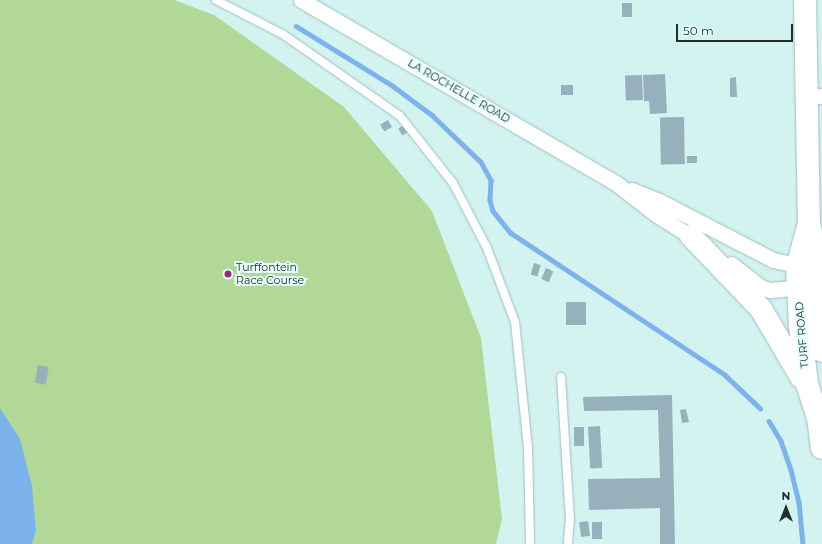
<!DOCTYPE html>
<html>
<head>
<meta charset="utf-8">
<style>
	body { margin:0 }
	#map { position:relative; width:822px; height:544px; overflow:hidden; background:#d3f3f1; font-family:Montserrat,sans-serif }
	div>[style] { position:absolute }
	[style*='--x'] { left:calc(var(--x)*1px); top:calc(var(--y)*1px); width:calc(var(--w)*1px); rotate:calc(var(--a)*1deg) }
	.green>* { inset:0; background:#b1d896 }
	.water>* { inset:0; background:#7db3ec }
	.stream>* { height:4.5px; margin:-2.25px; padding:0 2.25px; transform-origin:2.25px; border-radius:2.25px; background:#7db3ec }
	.building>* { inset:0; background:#96b1bb; transform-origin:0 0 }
	.roads { filter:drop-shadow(0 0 1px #a0bfbd) drop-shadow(0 0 1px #a0bfbd) }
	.lane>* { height:8px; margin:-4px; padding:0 4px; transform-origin:4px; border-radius:4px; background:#fff }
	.street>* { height:15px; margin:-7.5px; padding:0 7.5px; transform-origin:7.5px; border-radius:7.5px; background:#fff }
	.secondary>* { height:22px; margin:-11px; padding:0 11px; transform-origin:11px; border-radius:11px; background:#fff }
	.dots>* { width:11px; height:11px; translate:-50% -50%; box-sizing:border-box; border:2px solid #e5fffd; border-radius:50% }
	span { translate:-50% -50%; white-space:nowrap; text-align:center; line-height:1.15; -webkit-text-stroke:4px #e5fffd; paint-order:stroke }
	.street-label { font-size:11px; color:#222e2d }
	.poi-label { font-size:11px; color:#222e2d }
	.left { translate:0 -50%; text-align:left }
	.north { position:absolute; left:766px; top:488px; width:40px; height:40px; -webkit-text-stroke:3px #e5fffd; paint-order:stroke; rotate:0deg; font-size:11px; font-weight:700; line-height:16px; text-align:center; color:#222e2d }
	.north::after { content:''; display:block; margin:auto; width:14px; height:18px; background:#222e2d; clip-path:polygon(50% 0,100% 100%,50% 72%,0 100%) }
	.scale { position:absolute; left:676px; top:24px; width:117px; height:18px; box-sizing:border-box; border:2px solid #222e2d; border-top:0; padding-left:5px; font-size:12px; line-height:14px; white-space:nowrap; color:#222e2d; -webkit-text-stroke:3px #e5fffd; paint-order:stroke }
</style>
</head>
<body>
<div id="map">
	<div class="green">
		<i style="clip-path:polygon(0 0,174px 0,214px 15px,344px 107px,432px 211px,481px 338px,502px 519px,496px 544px,0 544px)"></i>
	</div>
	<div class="water">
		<i style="clip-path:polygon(0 408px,20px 439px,32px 486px,36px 531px,32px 544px,0 544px)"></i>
	</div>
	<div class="stream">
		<i style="--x:296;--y:26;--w:114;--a:31.7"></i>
		<i style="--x:393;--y:86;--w:49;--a:36.6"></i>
		<i style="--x:432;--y:115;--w:68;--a:43.8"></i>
		<i style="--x:481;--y:162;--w:21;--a:61"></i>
		<i style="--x:491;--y:180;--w:20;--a:93"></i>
		<i style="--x:490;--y:200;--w:11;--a:75"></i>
		<i style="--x:493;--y:211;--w:28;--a:51"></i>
		<i style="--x:511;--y:233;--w:255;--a:33.5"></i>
		<i style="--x:724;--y:374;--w:50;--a:43.4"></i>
		<i style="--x:769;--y:421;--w:23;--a:59"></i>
		<i style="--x:781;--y:441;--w:31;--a:71"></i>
		<i style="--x:791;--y:470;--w:33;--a:76"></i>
		<i style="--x:799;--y:502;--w:42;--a:84.6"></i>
	</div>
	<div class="building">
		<i style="left:622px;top:3px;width:10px;height:14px"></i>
		<i style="clip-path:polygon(665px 74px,667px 113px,650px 114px,649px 101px,644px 101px,643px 75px)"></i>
		<i style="left:642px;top:75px;width:25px;height:17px;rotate:88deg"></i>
		<i style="clip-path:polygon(736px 77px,737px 97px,730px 97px,730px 78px)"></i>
		<i style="left:561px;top:85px;width:12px;height:10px"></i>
		<i style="left:684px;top:117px;width:47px;height:24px;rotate:89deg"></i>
		<i style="left:388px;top:120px;width:8px;height:9px;rotate:60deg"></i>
		<i style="left:406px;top:124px;width:8px;height:9px;rotate:60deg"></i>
		<i style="left:687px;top:156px;width:10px;height:7px"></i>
		<i style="left:534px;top:263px;width:7px;height:12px;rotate:16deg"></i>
		<i style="left:546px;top:268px;width:8px;height:12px;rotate:23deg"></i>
		<i style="left:566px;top:302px;width:20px;height:23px"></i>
		<i style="left:38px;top:365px;width:11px;height:18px;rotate:10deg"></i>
		<i style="clip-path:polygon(672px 395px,675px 544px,660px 544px,660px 508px,589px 510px,588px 479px,660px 478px,658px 410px,584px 411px,583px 397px)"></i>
		<i style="clip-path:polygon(686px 409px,689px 422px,682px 423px,680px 410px)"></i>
		<i style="left:600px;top:426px;width:42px;height:12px;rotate:87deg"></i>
		<i style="left:574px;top:427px;width:10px;height:19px"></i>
		<i style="left:588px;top:521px;width:15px;height:9px;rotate:82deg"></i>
		<i style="left:592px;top:522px;width:10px;height:17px"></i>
	</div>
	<div class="roads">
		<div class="lane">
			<i style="--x:216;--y:0;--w:76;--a:27.2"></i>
			<i style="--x:284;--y:35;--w:141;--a:34.9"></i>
			<i style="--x:400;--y:116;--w:85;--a:51.7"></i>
			<i style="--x:453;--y:183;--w:73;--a:62.4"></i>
			<i style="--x:487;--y:248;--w:79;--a:69.3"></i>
			<i style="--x:515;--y:322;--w:126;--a:84.1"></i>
			<i style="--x:528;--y:447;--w:97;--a:88.8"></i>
			<i style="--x:561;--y:377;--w:142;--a:86.4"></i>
			<i style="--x:570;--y:519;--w:25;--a:95"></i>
		</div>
		<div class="street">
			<i style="--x:301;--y:0;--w:366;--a:30.2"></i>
			<i style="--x:617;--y:184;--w:51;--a:37.8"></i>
			<i style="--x:657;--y:215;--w:49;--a:32.4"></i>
			<i style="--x:806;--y:97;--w:16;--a:-4"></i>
			<i style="--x:632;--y:190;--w:27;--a:22"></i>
			<i style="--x:657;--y:200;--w:131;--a:27.3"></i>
			<i style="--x:773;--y:260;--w:33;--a:12"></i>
			<i style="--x:731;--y:264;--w:37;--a:38"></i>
			<i style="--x:760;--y:287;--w:10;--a:17"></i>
			<i style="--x:770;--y:290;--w:36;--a:-5"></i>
		</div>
		<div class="secondary">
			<i style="--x:805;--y:0;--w:222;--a:89"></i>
			<i style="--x:809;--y:222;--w:46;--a:78.7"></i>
			<i style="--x:818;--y:267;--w:84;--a:87.3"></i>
			<i style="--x:808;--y:227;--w:41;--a:105.4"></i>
			<i style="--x:797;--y:267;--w:59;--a:87.1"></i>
			<i style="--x:800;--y:326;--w:58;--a:83.1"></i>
			<i style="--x:807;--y:384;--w:35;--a:72"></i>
			<i style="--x:818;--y:417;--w:31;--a:83"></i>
			<i style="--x:691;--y:236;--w:101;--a:46.2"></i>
			<i style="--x:761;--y:309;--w:79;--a:59.5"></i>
		</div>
	</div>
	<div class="dots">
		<i style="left:228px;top:274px;background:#9c2782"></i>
	</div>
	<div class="street-label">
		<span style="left:459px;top:91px;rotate:30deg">LA ROCHELLE ROAD</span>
		<span style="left:802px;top:335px;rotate:-95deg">TURF ROAD</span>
	</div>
	<div class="poi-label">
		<span class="left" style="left:236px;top:274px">Turffontein<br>Race Course</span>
	</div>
	<div class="north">N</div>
	<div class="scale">50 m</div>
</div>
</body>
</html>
